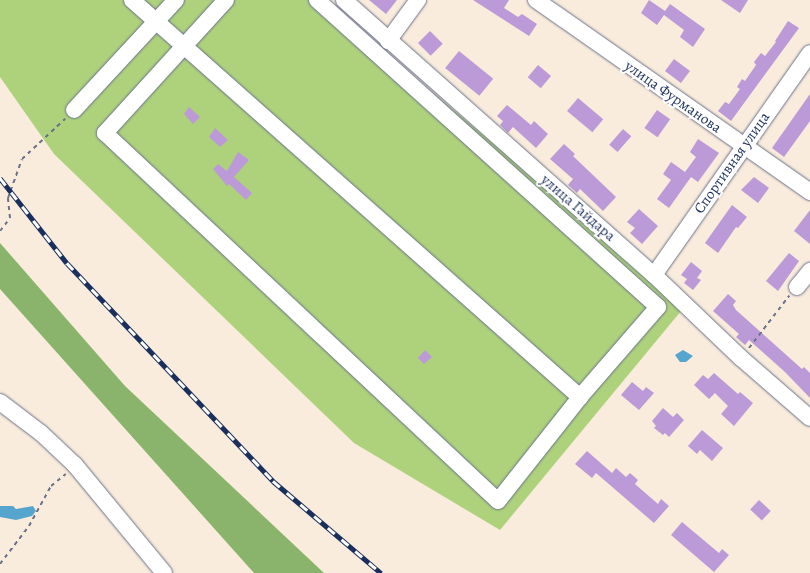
<!DOCTYPE html>
<html>
<head>
<meta charset="utf-8">
<style>
	body { margin:0 }
	#map { position:relative; width:810px; height:573px; overflow:hidden; background:#f9ecdc; font-family:Alegreya,serif }
	div>[style] { position:absolute }
	[style*='--x'] { left:calc(var(--x)*1px); top:calc(var(--y)*1px); width:calc(var(--w)*1px); rotate:calc(var(--a)*1deg) }
	.green>* { inset:0; background:#aed27c }
	.forest>* { inset:0; background:#8ab46c }
	.water>* { inset:0; background:#55a5cf }
	.building>* { inset:0; background:#bb9ad7; transform-origin:0 0 }
	.path>* { height:2px; margin-top:-1px; transform-origin:0; background:repeating-linear-gradient(90deg,#69718a 0 4px,transparent 0 8px) }
	.roads { filter:drop-shadow(0 0 1px #69718a) drop-shadow(0 0 1px #69718a) }
	.minor>* { height:16px; margin:-8px; padding:0 8px; transform-origin:8px; border-radius:8px; background:#fff }
	.rail>* { height:5px; margin-top:-2.5px; transform-origin:0; background:repeating-linear-gradient(90deg,#fff 0 9px,#1b2f5e 0 18px); box-sizing:border-box; border-block:1px solid #1b2f5e }
	span { translate:-50% -50%; white-space:nowrap; text-align:center; line-height:1.15; -webkit-text-stroke:4px #fff; paint-order:stroke }
	.street-label { font-size:15px; color:#1b2f5e }
</style>
</head>
<body>
<div id="map">
	<div class="green">
		<i style="clip-path:polygon(0 0,322px 0,686px 305px,500px 530px,354px 443px,54px 154px,0 77px)"></i>
	</div>
	<div class="forest">
		<i style="clip-path:polygon(0 243px,125px 386px,324px 573px,254px 573px,0 289px)"></i>
	</div>
	<div class="water">
		<i style="clip-path:polygon(683px 350px,693px 356px,686px 362px,680px 362px,675px 355px)"></i>
		<i style="clip-path:polygon(0 506px,13px 506px,16px 509px,33px 506px,36px 511px,32px 516px,16px 520px,0 517px)"></i>
	</div>
	<div class="building">
		<i style="clip-path:polygon(369px 0,397px 0,386px 14px)"></i>
		<i style="clip-path:polygon(473px 0,509px 0,504px 8px,518px 17px,522px 14px,537px 24px,529px 36px)"></i>
		<i style="clip-path:polygon(649px 0,665px 11px,670px 4px,705px 29px,693px 47px,680px 37px,684px 30px,664px 15px,657px 25px,641px 13px)"></i>
		<i style="clip-path:polygon(721px 0,748px 0,740px 13px)"></i>
		<i style="clip-path:polygon(788px 21px,799px 28px,731px 121px,718px 111px,725px 102px,729px 104px,740px 89px,737px 87px,742px 79px,745px 81px,756px 65px,754px 62px,761px 53px,765px 56px,776px 42px,775px 41px)"></i>
		<i style="left:430px;top:31px;width:18px;height:17px;rotate:45deg"></i>
		<i style="left:459px;top:51px;width:44px;height:22px;rotate:39deg"></i>
		<i style="left:674px;top:59px;width:20px;height:15px;rotate:37deg"></i>
		<i style="left:538px;top:65px;width:17px;height:16px;rotate:40deg"></i>
		<i style="clip-path:polygon(810px 94px,810px 121px,784px 157px,772px 148px)"></i>
		<i style="left:578px;top:98px;width:33px;height:17px;rotate:40deg"></i>
		<i style="clip-path:polygon(507px 105px,531px 125px,534px 121px,548px 134px,536px 148px,513px 127px,508px 133px,500px 125px,503px 121px,497px 116px)"></i>
		<i style="clip-path:polygon(189px 107px,200px 117px,193px 124px,184px 114px)"></i>
		<i style="left:657px;top:110px;width:16px;height:22px;rotate:35deg"></i>
		<i style="clip-path:polygon(215px 128px,228px 140px,220px 147px,209px 137px)"></i>
		<i style="left:623px;top:129px;width:11px;height:21px;rotate:41deg"></i>
		<i style="clip-path:polygon(698px 139px,719px 153px,698px 182px,691px 177px,669px 208px,657px 199px,671px 180px,663px 174px,671px 162px,685px 172px,696px 157px,690px 152px)"></i>
		<i style="clip-path:polygon(564px 144px,575px 154px,573px 156px,616px 197px,603px 211px,580px 189px,577px 193px,568px 185px,573px 179px,550px 159px)"></i>
		<i style="clip-path:polygon(238px 152px,249px 160px,234px 177px,252px 193px,246px 200px,229px 184px,227px 186px,213px 169px,218px 164px,227px 171px)"></i>
		<i style="clip-path:polygon(754px 177px,769px 188px,758px 203px,741px 190px)"></i>
		<i style="clip-path:polygon(732px 205px,747px 217px,738px 228px,736px 227px,718px 253px,705px 243px)"></i>
		<i style="clip-path:polygon(639px 209px,658px 226px,642px 244px,630px 233px,635px 228px,627px 222px)"></i>
		<i style="clip-path:polygon(810px 210px,810px 244px,794px 231px)"></i>
		<i style="clip-path:polygon(789px 253px,799px 261px,778px 291px,766px 281px)"></i>
		<i style="clip-path:polygon(691px 262px,702px 271px,697px 278px,701px 280px,693px 290px,684px 283px,687px 279px,681px 275px)"></i>
		<i style="clip-path:polygon(728px 294px,736px 301px,733px 305px,736px 310px,802px 369px,804px 367px,810px 373px,810px 398px,785px 372px,749px 340px,745px 345px,736px 337px,739px 334px,713px 311px)"></i>
		<i style="clip-path:polygon(425px 350px,432px 357px,424px 364px,418px 358px)"></i>
		<i style="clip-path:polygon(714px 373px,738px 394px,740px 392px,753px 403px,734px 426px,721px 414px,728px 406px,715px 393px,709px 399px,694px 385px,703px 375px,708px 379px)"></i>
		<i style="clip-path:polygon(632px 382px,643px 391px,646px 387px,654px 393px,639px 410px,621px 395px)"></i>
		<i style="clip-path:polygon(663px 408px,673px 417px,677px 413px,684px 420px,669px 437px,665px 433px,663px 435px,654px 428px,656px 426px,652px 421px)"></i>
		<i style="clip-path:polygon(702px 430px,723px 448px,712px 461px,700px 450px,697px 454px,688px 446px)"></i>
		<i style="clip-path:polygon(587px 451px,612px 473px,616px 468px,626px 477px,630px 473px,638px 480px,635px 484px,658px 504px,661px 499px,669px 506px,654px 523px,596px 473px,592px 478px,575px 464px)"></i>
		<i style="left:759px;top:500px;width:16px;height:13px;rotate:43deg"></i>
		<i style="clip-path:polygon(682px 522px,719px 553px,722px 549px,729px 555px,714px 572px,671px 535px)"></i>
	</div>
	<div class="path">
		<i style="--x:0;--y:231;--w:16;--a:-52"></i>
		<i style="--x:10;--y:218;--w:20;--a:-96"></i>
		<i style="--x:8;--y:198;--w:41;--a:-70.3"></i>
		<i style="--x:22;--y:159;--w:59;--a:-42.9"></i>
		<i style="--x:749;--y:348;--w:66;--a:-52.4"></i>
		<i style="--x:0;--y:564;--w:48;--a:-52.7"></i>
		<i style="--x:29;--y:526;--w:46;--a:-61.2"></i>
		<i style="--x:51;--y:486;--w:19;--a:-39"></i>
	</div>
	<div class="roads">
		<div class="minor">
			<i style="--x:132;--y:0;--w:599;--a:41.55"></i>
			<i style="--x:226;--y:0;--w:180;--a:132.3"></i>
			<i style="--x:105;--y:133;--w:538;--a:43.12"></i>
			<i style="--x:498;--y:501;--w:132;--a:-51.7"></i>
			<i style="--x:580;--y:397;--w:119;--a:-49.1"></i>
			<i style="--x:658;--y:307;--w:459;--a:-138"></i>
			<i style="--x:344;--y:0;--w:414;--a:41.6"></i>
			<i style="--x:654;--y:275;--w:120;--a:43.7"></i>
			<i style="--x:741;--y:358;--w:91;--a:41"></i>
			<i style="--x:536;--y:0;--w:335;--a:35"></i>
			<i style="--x:388;--y:41;--w:51;--a:-53.8"></i>
			<i style="--x:74;--y:110;--w:150;--a:-47.2"></i>
			<i style="--x:654;--y:275;--w:271;--a:-54.9"></i>
			<i style="--x:797;--y:287;--w:21;--a:-51"></i>
			<i style="--x:0;--y:402;--w:51;--a:37.1"></i>
			<i style="--x:41;--y:433;--w:47;--a:43.3"></i>
			<i style="--x:75;--y:465;--w:140;--a:50.5"></i>
		</div>
	</div>
	<div class="rail">
		<i style="--x:0;--y:178;--w:108;--a:51.8"></i>
		<i style="--x:67;--y:263;--w:300;--a:46.6"></i>
		<i style="--x:273;--y:481;--w:142;--a:40.4"></i>
	</div>
	<div class="street-label">
		<span style="left:673px;top:97px;rotate:35deg">улица Фурманова</span>
		<span style="left:732px;top:163px;rotate:-55deg">Спортивная улица</span>
		<span style="left:578px;top:208px;rotate:41deg">улица Гайдара</span>
	</div>
</div>
</body>
</html>
